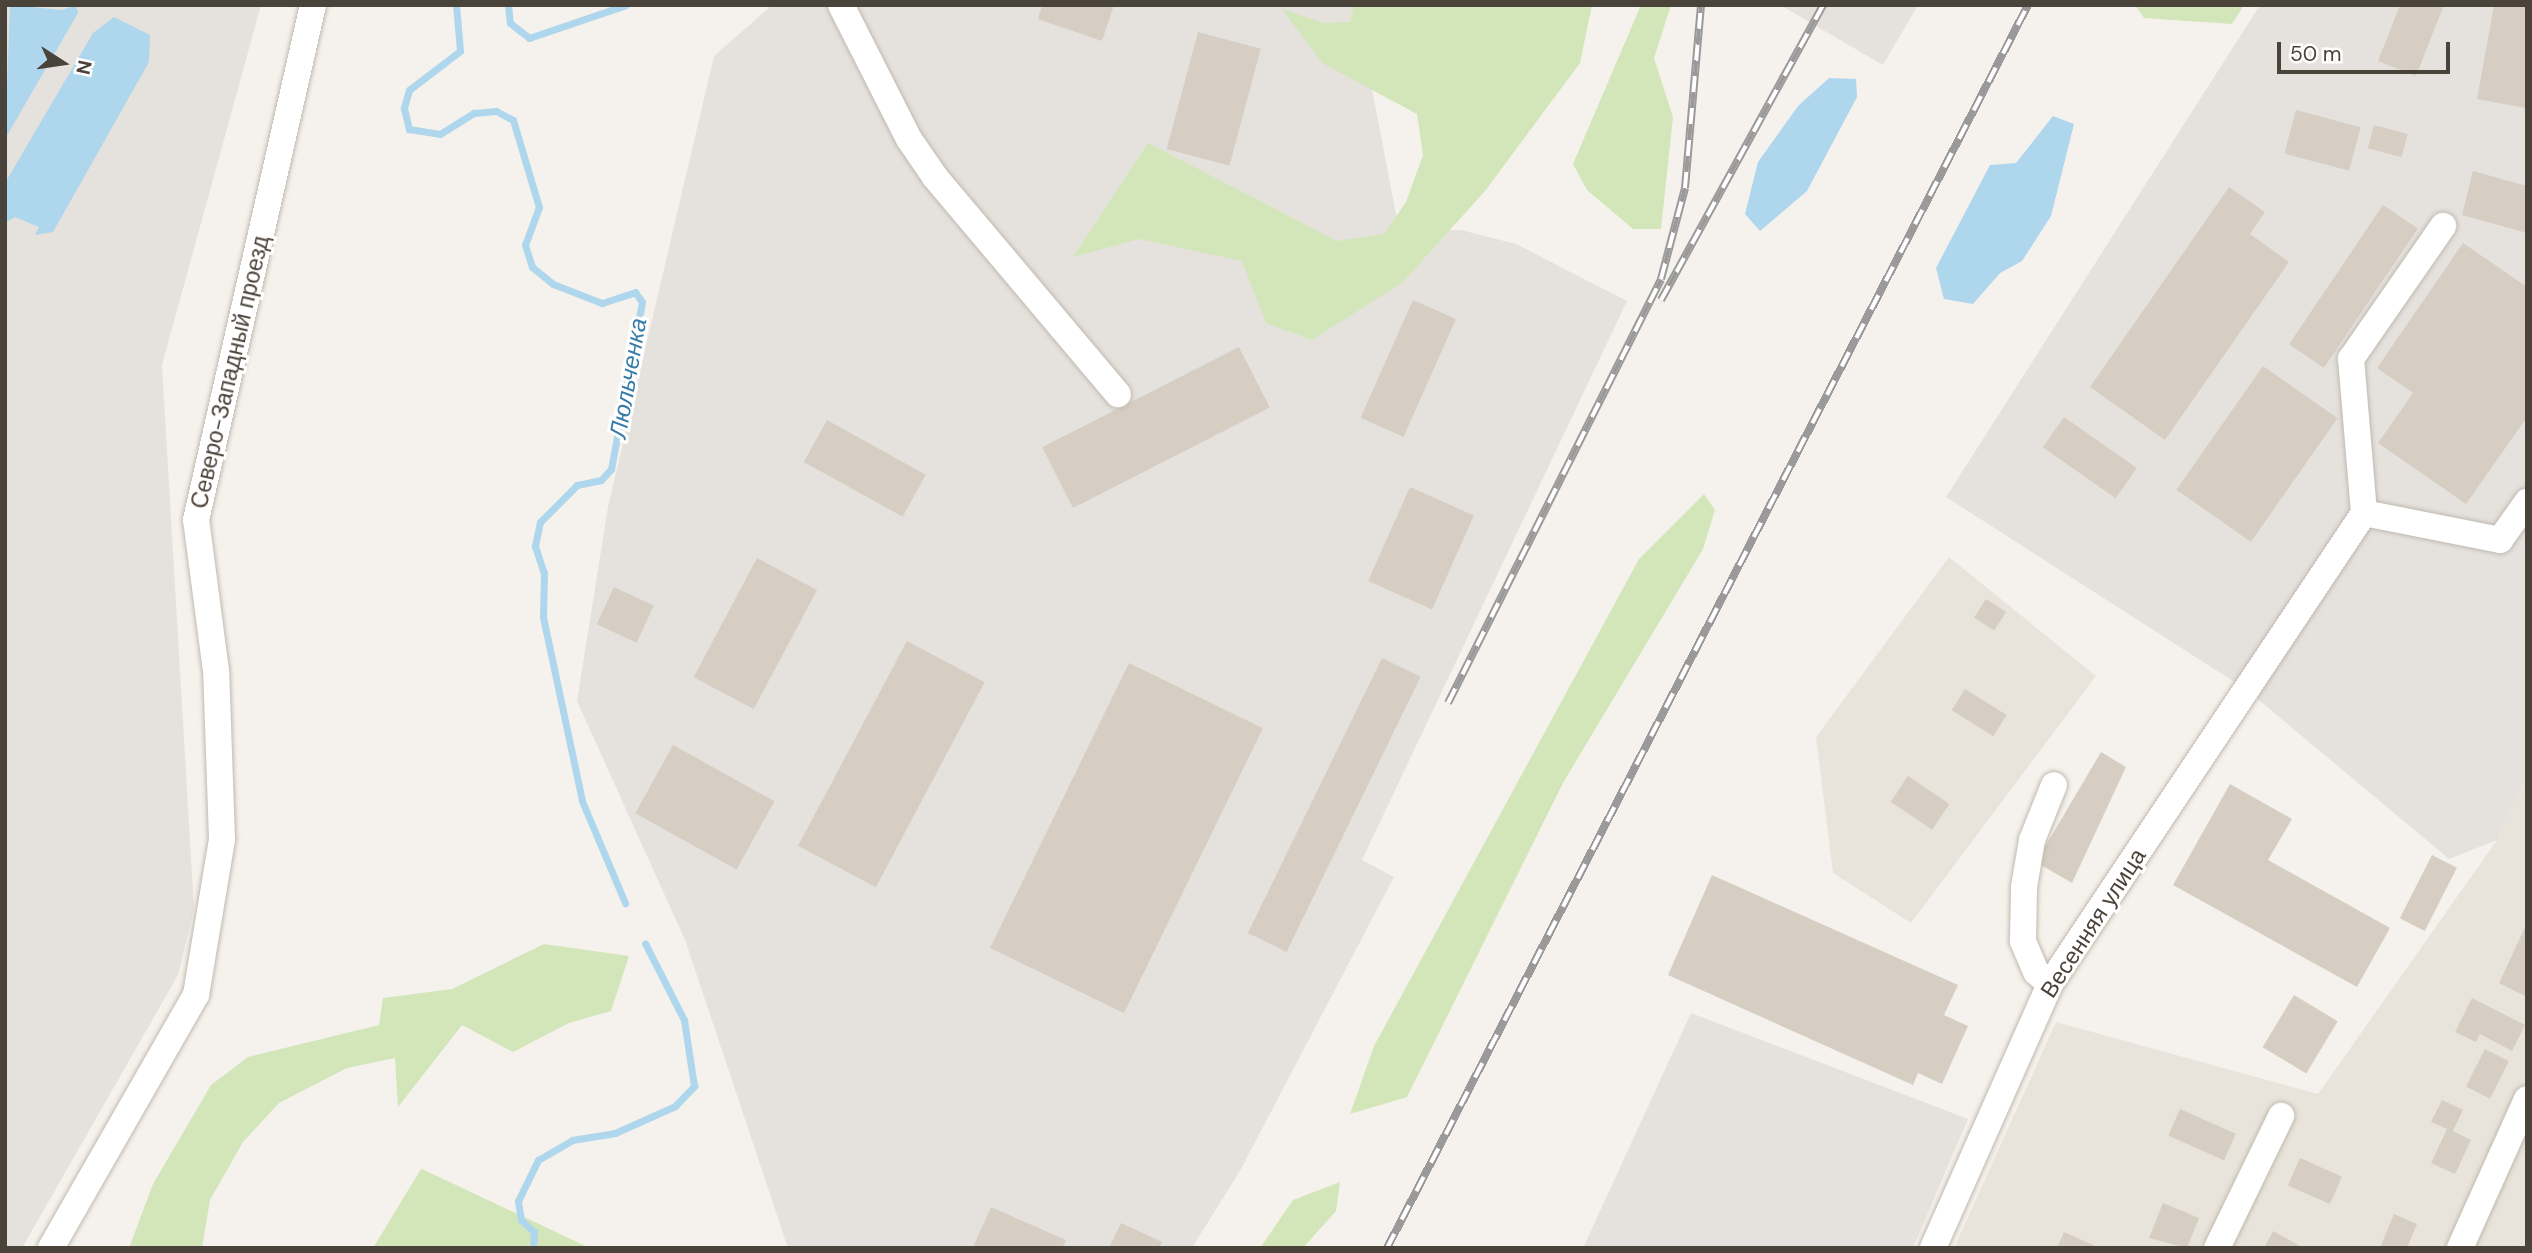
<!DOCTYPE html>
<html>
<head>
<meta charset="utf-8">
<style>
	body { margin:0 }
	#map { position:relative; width:2532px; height:1253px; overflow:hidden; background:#f5f2ed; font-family:"DM Sans",sans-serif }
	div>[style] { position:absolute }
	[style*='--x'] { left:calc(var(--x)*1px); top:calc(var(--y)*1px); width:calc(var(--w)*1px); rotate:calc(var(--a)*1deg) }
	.residential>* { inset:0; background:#e9e4db }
	.industrial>* { inset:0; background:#e5e2de }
	.green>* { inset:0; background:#d3e6b9 }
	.water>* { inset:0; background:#aed6ed }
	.stream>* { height:7px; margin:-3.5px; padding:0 3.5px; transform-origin:3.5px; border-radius:3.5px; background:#aed6ed }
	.building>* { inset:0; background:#d6cec2; transform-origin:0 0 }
	.roads { filter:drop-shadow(0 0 2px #c0baaf) drop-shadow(0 0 2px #c0baaf) }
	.minor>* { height:26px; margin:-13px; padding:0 13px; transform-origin:13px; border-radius:13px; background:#fff }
	.rail>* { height:8px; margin-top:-4px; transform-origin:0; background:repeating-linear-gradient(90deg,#fff 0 16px,#9a9a9a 0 32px); box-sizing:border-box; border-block:2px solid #9a9a9a }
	span { translate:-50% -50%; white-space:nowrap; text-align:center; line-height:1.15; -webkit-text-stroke:6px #fff; paint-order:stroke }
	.street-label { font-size:23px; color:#4a433a }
	.water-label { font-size:24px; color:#377ca8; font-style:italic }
	.frame { position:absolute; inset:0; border:7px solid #4a433a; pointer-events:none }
	.north { position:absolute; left:28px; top:28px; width:70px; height:70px; -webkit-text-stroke:5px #fff; paint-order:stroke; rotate:102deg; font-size:19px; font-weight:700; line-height:28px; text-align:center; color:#4a433a }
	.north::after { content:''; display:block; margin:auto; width:24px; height:32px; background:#4a433a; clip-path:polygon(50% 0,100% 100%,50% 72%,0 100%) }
	.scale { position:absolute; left:2277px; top:42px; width:173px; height:32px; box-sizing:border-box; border:4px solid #4a433a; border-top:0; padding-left:9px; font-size:21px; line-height:24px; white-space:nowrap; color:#4a433a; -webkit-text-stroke:5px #fff; paint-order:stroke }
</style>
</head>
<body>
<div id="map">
	<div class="residential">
		<i style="clip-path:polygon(1949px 557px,2096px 676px,1911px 923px,1833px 873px,1816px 737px)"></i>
		<i style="clip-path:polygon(2527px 778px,2527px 1248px,1954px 1248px,2056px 1022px,2318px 1094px,2497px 840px)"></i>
	</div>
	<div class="industrial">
		<i style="clip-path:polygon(5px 5px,261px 5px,162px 365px,194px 909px,178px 975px,22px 1248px,5px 1248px)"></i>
		<i style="clip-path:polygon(772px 5px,1356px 5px,1399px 230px,1461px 230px,1516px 244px,1627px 301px,1362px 860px,1394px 877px,1241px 1169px,1192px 1248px,788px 1248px,685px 940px,577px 701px,608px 507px,714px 56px)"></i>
		<i style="clip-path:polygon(1780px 5px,1918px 5px,1883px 65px)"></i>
		<i style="clip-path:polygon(2260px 5px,2527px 5px,2527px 778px,2497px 840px,2449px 859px,2247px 690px,1946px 497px)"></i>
		<i style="clip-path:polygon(1691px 1013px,1968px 1119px,1913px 1248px,1583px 1248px)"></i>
	</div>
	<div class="green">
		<i style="clip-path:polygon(1354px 5px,1592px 5px,1580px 63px,1485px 191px,1403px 282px,1312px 340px,1266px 323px,1242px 261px,1139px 239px,1073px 257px,1148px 143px,1337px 241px,1384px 234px,1406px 202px,1423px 155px,1417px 114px,1322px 63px,1282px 9px,1323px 23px,1350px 22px)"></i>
		<i style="clip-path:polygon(1641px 5px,1671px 5px,1654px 58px,1673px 117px,1661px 229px,1633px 229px,1587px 190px,1573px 164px)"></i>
		<i style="clip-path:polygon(2135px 5px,2244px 5px,2232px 24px,2144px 18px)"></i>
		<i style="clip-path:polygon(1704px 494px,1715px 510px,1703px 549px,1563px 783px,1407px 1097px,1350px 1114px,1374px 1046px,1639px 559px)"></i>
		<i style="clip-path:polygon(544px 944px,629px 956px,611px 1011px,569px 1023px,513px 1052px,462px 1025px,398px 1107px,395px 1058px,347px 1068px,279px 1103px,243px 1142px,210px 1200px,202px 1248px,129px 1248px,153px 1184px,211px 1085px,248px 1057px,379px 1025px,383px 998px,452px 989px)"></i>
		<i style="clip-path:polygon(421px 1169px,422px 1169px,590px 1248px,373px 1248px)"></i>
		<i style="clip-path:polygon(1340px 1182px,1336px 1211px,1303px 1248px,1260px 1248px,1293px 1200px)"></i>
	</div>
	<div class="water">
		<i style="clip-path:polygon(10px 5px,62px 10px,76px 5px,78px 13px,5px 139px)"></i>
		<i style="clip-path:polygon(114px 17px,150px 35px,149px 62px,53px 232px,35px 235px,39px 227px,15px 217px,5px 223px,5px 183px,93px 33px)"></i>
		<i style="clip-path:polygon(1829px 78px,1856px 79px,1857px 97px,1807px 191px,1760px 231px,1745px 214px,1758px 162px,1798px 106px)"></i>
		<i style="clip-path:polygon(2053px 116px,2074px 124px,2051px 216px,2022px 261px,2000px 273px,1973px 304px,1944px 299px,1936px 268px,1990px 165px,2016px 163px)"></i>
	</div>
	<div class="stream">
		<i style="--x:456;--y:5;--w:46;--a:85"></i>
		<i style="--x:460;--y:51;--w:64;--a:142.6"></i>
		<i style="--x:409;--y:90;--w:19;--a:106"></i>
		<i style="--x:404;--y:108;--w:22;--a:77"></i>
		<i style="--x:409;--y:129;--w:31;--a:9"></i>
		<i style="--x:440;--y:134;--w:40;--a:-32"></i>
		<i style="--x:474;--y:113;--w:22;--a:-5"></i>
		<i style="--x:496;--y:111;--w:19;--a:28"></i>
		<i style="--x:513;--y:120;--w:91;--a:73.4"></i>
		<i style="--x:539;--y:207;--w:40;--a:110.2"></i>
		<i style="--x:525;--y:245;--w:23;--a:72"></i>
		<i style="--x:532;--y:267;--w:27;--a:39"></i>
		<i style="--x:553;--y:284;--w:53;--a:21.2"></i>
		<i style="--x:602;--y:303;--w:35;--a:-18"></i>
		<i style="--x:635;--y:292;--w:12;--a:55"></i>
		<i style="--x:642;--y:302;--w:170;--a:100.5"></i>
		<i style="--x:611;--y:469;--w:15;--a:132"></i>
		<i style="--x:601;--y:480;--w:25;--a:168"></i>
		<i style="--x:577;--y:485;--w:52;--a:135"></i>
		<i style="--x:540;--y:522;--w:25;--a:102"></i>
		<i style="--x:535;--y:546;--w:28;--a:72"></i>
		<i style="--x:544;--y:573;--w:44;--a:91.3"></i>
		<i style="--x:543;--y:617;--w:188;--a:78"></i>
		<i style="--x:582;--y:801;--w:111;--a:67.1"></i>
		<i style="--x:508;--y:5;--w:18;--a:84"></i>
		<i style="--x:510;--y:23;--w:24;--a:38"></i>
		<i style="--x:529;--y:38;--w:102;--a:-18.8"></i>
		<i style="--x:533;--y:1248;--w:16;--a:-86"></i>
		<i style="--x:534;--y:1232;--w:18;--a:-137"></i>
		<i style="--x:521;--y:1220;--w:19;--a:-99"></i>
		<i style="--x:518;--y:1201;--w:46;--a:-64"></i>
		<i style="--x:538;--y:1160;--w:39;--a:-30"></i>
		<i style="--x:572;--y:1140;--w:44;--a:-9.2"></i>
		<i style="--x:615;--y:1133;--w:66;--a:-24.2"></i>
		<i style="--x:675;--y:1106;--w:28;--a:-46"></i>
		<i style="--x:694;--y:1086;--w:67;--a:-98.6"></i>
		<i style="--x:684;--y:1020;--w:86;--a:-116.9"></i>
	</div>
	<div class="building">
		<i style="clip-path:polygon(1042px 5px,1114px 5px,1102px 41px,1038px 19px)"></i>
		<i style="clip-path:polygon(2400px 5px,2444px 5px,2416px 76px,2378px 61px)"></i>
		<i style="clip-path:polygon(2494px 5px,2527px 5px,2525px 108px,2477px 99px)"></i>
		<i style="left:1198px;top:32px;width:65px;height:121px;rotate:15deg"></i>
		<i style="left:2296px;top:110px;width:67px;height:45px;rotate:15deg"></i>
		<i style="left:2374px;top:125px;width:35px;height:24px;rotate:15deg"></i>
		<i style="clip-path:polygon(2473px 171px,2527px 186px,2527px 233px,2462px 215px)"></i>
		<i style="clip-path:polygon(2229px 187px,2265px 212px,2250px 234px,2289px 262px,2165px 440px,2090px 387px)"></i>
		<i style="left:2383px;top:205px;width:42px;height:168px;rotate:34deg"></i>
		<i style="clip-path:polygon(2463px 243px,2527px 287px,2527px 417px,2466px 504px,2378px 443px,2413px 393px,2377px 368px)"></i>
		<i style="left:1413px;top:300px;width:47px;height:129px;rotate:24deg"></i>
		<i style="left:1239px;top:347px;width:68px;height:221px;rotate:63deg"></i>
		<i style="left:2263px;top:366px;width:91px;height:151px;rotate:35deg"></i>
		<i style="left:2064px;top:417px;width:89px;height:37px;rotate:35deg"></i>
		<i style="left:827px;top:420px;width:113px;height:48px;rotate:29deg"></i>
		<i style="left:1410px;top:487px;width:70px;height:103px;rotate:24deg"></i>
		<i style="left:757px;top:558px;width:68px;height:135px;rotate:28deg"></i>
		<i style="left:614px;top:587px;width:44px;height:41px;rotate:25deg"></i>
		<i style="left:1986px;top:599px;width:24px;height:22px;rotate:33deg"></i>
		<i style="left:907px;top:641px;width:88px;height:232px;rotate:28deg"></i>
		<i style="left:1382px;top:658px;width:43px;height:306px;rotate:26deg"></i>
		<i style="left:1129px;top:663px;width:149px;height:317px;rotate:26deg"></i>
		<i style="left:1965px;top:689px;width:49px;height:25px;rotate:32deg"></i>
		<i style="left:673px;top:745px;width:116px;height:78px;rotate:29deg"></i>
		<i style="clip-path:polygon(2101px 752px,2126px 767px,2072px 883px,2036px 862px)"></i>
		<i style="left:1908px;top:776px;width:50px;height:31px;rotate:34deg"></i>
		<i style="clip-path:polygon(2230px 784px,2292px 819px,2268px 860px,2390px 928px,2357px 987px,2173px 885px)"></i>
		<i style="left:2432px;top:855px;width:28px;height:71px;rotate:27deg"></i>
		<i style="clip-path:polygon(1712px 875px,1958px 985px,1944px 1015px,1968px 1026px,1942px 1084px,1918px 1073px,1913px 1085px,1668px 975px)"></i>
		<i style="clip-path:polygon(2527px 923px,2527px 997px,2499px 983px)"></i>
		<i style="left:2294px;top:995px;width:51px;height:61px;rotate:31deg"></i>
		<i style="clip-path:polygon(2472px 998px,2525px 1025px,2512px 1051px,2480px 1034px,2476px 1042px,2455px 1032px)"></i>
		<i style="left:2485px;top:1049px;width:27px;height:42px;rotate:27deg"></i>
		<i style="clip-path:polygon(2442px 1100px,2463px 1110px,2453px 1131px,2471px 1140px,2455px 1174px,2431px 1163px,2447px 1129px,2431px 1122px)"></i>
		<i style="left:2180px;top:1109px;width:61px;height:29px;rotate:24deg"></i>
		<i style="left:2300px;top:1158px;width:46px;height:30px;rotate:24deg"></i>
		<i style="clip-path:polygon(2163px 1203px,2199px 1218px,2187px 1248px,2149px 1238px)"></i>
		<i style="clip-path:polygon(991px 1207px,1066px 1240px,1063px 1248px,973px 1247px)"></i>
		<i style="clip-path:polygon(2394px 1214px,2417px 1224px,2407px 1248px,2380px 1248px)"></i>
		<i style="clip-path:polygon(1121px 1223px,1162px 1242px,1159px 1248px,1109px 1248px)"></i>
		<i style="clip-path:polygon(2273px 1231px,2304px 1248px,2264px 1248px)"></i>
		<i style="clip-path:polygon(2064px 1232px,2100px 1248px,2057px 1248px)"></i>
	</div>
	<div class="roads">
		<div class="minor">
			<i style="--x:841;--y:5;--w:150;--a:63.1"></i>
			<i style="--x:909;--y:139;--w:46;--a:55.6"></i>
			<i style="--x:935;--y:177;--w:284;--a:49.9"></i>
			<i style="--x:2364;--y:513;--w:139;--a:11.2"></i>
			<i style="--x:2500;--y:540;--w:47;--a:-54.6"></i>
			<i style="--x:2050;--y:984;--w:18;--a:-139"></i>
			<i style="--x:2036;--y:972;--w:34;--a:-113"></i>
			<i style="--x:2023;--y:941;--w:54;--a:-88.9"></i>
			<i style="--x:2024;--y:887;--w:48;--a:-80.3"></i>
			<i style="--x:2032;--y:840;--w:59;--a:-68.2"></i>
			<i style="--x:51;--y:1248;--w:292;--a:-60.2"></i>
			<i style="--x:196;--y:995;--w:158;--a:-80.5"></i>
			<i style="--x:222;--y:839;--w:168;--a:-92"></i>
			<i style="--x:216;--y:671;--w:152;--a:-97.5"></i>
			<i style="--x:196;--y:520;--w:528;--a:-77.2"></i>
			<i style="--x:1933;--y:1248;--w:289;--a:-66.1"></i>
			<i style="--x:2050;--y:984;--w:566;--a:-56.31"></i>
			<i style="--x:2364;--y:513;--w:155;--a:-94.8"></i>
			<i style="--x:2351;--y:359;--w:162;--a:-55.3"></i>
			<i style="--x:2217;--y:1248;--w:147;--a:-64.1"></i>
			<i style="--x:2460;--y:1248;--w:163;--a:-65.8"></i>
		</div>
	</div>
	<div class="rail">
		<i style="--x:1661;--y:300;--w:337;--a:-61.2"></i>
		<i style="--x:1448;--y:703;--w:474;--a:-63.3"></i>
		<i style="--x:1661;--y:279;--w:94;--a:-75.2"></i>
		<i style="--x:1685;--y:188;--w:184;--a:-85"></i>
		<i style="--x:1387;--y:1248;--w:1399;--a:-62.72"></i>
	</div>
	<div class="street-label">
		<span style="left:230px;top:372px;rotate:-77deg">Северо-Западный проезд</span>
		<span style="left:2093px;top:923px;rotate:-57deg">Весенняя улица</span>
	</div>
	<div class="water-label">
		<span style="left:628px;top:378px;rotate:-80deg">Люльченка</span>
	</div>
	<div class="frame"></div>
	<div class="north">N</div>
	<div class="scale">50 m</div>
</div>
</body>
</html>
